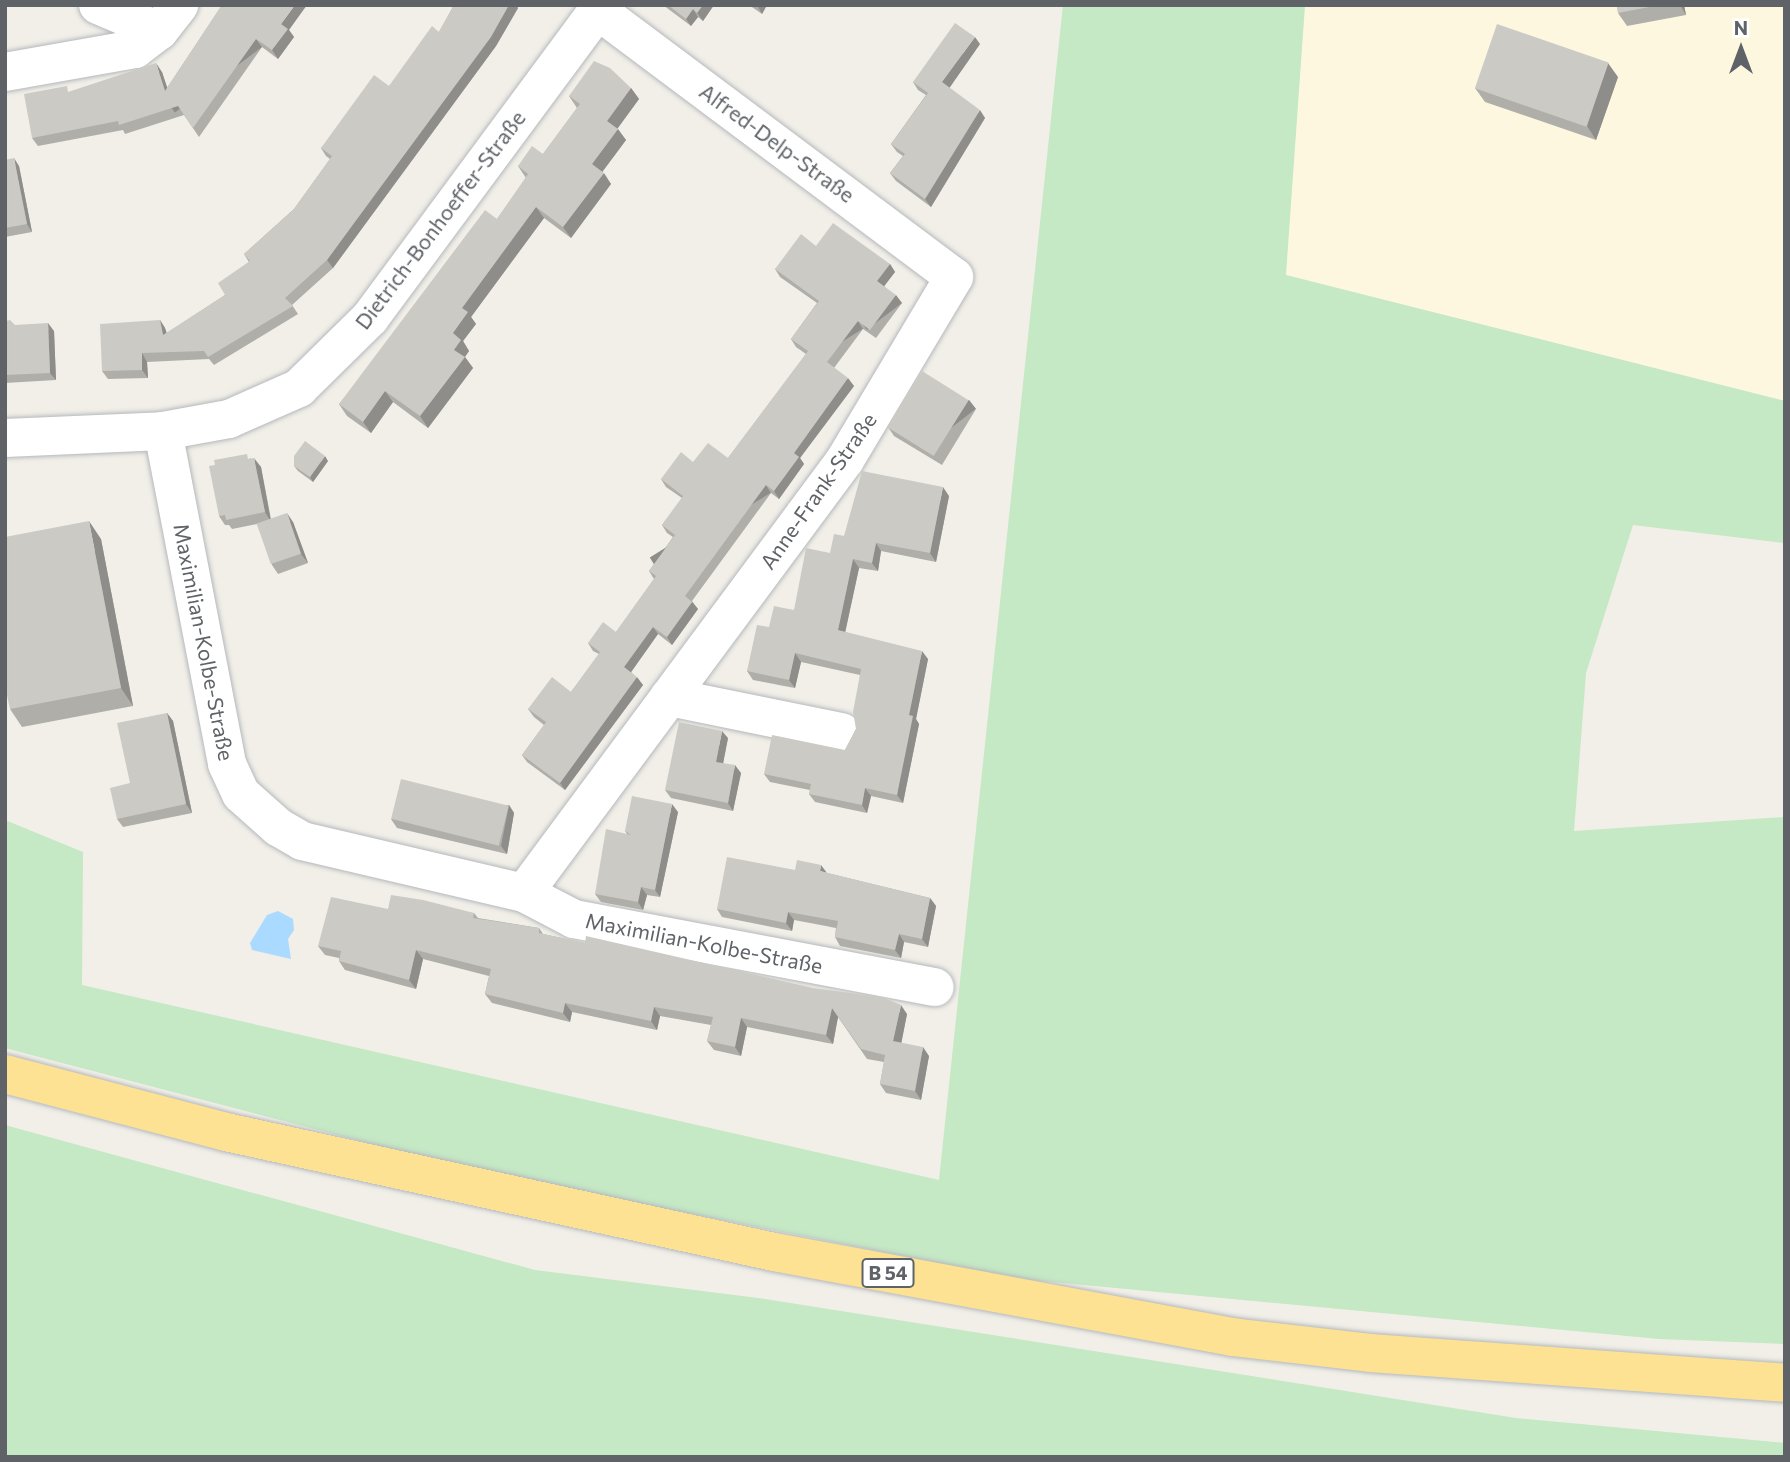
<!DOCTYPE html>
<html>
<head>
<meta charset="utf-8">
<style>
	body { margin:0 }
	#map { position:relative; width:1790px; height:1462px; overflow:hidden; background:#f1efe8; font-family:Commissioner,sans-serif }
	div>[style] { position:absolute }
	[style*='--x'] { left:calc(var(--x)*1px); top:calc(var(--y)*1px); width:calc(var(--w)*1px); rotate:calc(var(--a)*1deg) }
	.commercial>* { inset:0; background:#fef7e0 }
	.green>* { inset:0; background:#c5e8c5 }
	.water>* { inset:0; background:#aadaff }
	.roads { filter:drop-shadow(0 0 2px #b5b8bc) drop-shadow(0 0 2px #b5b8bc) }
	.minor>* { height:38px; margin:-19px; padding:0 19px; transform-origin:19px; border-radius:19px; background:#fff }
	.highway>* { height:38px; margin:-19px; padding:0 19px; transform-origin:19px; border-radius:19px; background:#fde293 }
	.wall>* { inset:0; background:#afaea9 }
	.shaded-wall>* { inset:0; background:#8f8d8a; transform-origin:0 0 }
	.building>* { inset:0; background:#cccac5; transform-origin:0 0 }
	span { translate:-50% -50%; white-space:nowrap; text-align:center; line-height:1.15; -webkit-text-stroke:6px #fff; paint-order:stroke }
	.shield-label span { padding:2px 5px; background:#fff; border:2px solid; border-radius:5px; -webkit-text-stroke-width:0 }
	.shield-label { font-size:19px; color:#5f6368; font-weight:700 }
	.street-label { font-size:21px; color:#5f6368 }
	.frame { position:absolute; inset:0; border:7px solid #5f6368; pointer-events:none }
	.north { position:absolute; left:1706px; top:14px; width:70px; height:70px; -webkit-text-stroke:5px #fff; paint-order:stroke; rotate:0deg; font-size:19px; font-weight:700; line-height:28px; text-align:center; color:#5f6368 }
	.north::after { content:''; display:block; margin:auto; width:24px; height:32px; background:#5f6368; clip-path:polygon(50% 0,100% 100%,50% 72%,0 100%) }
</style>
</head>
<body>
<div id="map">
	<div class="commercial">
		<i style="clip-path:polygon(1305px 5px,1785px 5px,1785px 401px,1285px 275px)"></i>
	</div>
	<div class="green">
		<i style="clip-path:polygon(1063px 5px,1305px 5px,1286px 275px,1785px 401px,1785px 543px,1633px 525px,1586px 673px,1574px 831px,1785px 817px,1785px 1344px,1659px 1339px,1020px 1279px,479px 1172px,5px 1048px,5px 820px,83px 852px,82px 985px,939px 1180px)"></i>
		<i style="clip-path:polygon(5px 1125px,535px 1270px,765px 1299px,1516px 1418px,1785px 1443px,1785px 1457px,5px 1457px)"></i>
	</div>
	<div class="water">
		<i style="clip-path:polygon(278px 911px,293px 919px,294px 930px,288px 939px,291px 959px,252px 950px,250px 943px,267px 915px)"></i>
	</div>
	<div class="roads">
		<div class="minor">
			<i style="--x:98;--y:5;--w:66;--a:23.1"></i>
			<i style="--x:5;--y:72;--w:132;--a:-10"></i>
			<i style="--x:135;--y:49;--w:30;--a:-37"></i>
			<i style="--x:159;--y:31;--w:33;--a:-52"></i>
			<i style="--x:163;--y:431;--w:339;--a:79.1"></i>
			<i style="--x:227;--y:764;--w:33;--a:65"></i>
			<i style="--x:241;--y:794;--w:50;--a:41.7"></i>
			<i style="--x:278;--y:827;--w:28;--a:30"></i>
			<i style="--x:302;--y:841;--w:228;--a:13.2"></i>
			<i style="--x:524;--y:893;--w:56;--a:27.5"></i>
			<i style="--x:574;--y:919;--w:367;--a:10.7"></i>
			<i style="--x:5;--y:438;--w:158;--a:-2.5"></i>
			<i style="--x:163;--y:431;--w:67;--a:-10.3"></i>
			<i style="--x:229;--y:419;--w:77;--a:-23.9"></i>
			<i style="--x:299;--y:388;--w:100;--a:-44.6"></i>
			<i style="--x:370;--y:318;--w:390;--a:-53.5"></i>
			<i style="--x:669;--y:697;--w:176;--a:11.5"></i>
			<i style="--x:524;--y:893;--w:539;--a:-53.45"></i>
			<i style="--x:845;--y:460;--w:213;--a:-59.2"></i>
			<i style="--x:954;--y:277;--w:444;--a:-143.2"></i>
		</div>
		<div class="highway">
			<i style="--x:5;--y:1074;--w:228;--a:14.7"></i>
			<i style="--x:226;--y:1132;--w:561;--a:12.35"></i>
			<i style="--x:774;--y:1252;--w:466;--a:10.5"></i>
			<i style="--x:1232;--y:1337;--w:139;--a:6.6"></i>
			<i style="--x:1370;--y:1353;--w:416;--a:4.1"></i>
		</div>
	</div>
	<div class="wall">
		<i style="clip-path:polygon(222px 5px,289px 30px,294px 37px,278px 59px,262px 47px,199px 137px,184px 115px,125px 134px,123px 130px,38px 146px,32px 138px,162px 72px,167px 88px)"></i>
		<i style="clip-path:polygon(454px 5px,516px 5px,518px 8px,496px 46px,333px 268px,292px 305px,298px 314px,214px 365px,209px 359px,147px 362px,148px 378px,108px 379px,102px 371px,160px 320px,165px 328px,167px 333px,225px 295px,249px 262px,244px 254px,294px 209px,330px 159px,326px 156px,321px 148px,389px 86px,439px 32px)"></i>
		<i style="clip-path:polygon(663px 5px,714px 5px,703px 21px,698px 17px,691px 26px)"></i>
		<i style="clip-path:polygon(749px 5px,767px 5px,762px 14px)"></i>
		<i style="clip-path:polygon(1617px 5px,1684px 5px,1686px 15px,1627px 26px,1618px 13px)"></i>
		<i style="clip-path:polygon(980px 44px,949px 88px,985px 118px,931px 207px,896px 181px,890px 173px,903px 156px,897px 152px,891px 144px,926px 95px,918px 90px,913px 82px)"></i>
		<i style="clip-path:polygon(1618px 77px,1596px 140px,1485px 102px,1475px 88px)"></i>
		<i style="clip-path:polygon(631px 88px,639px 99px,617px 129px,626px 140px,602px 172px,611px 184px,571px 238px,544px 218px,471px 317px,476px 324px,463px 341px,469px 351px,465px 357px,473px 368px,428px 428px,393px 402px,371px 433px,347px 416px,339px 404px,497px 219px,526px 178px,518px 166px,543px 154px,577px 108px,569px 96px)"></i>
		<i style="clip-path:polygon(5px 160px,19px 166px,32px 232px,5px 237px)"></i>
		<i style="clip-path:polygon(816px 246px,890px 264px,895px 272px,884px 286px,902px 303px,876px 338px,863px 329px,834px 368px,854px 386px,800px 458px,804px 464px,779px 499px,771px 493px,692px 601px,698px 609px,672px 645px,658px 634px,631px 672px,643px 685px,565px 790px,527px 762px,522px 755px,544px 725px,534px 717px,528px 709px,571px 692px,599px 654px,593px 651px,588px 643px,616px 632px,654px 579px,649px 571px,673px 537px,667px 533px,662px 525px,682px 498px,666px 487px,661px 479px,693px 462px,728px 458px,806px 354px,796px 347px,791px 339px,817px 303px,780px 277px,775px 269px)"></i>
		<i style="clip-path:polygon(5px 321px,15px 325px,54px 331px,56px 380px,5px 383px)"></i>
		<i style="clip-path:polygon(969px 400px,976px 409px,942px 465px,894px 436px,888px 427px)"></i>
		<i style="clip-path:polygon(250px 458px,261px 467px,271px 519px,293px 522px,308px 563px,278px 574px,272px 565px,257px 524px,232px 529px,229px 525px,225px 525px,219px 516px)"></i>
		<i style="clip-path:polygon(328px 461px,313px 482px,298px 471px,294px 466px)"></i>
		<i style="clip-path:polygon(949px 496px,936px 562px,881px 551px,878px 571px,859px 568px,845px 632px,928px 659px,916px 719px,919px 724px,903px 803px,871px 796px,867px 813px,815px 802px,809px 794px,810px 790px,770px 782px,764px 774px,845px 750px,856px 729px,860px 675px,801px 662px,795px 688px,753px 680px,747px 671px,769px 627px,794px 610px,830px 553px)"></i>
		<i style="clip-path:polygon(101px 539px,133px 706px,22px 727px,10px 709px)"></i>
		<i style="clip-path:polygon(167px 713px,173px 721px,192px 813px,123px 827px,117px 819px,130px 783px)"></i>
		<i style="clip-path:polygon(728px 738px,723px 763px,741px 773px,733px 811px,671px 798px,665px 790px)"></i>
		<i style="clip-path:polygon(509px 805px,514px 813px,507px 854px,397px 828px,391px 819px)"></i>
		<i style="clip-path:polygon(678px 812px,660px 897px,647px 895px,643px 910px,601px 902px,595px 894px,627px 834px,625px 831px)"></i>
		<i style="clip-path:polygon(795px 870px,827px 873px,930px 898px,936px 906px,928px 947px,904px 942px,901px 958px,840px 946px,835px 937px,836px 928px,794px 920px,792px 931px,722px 917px,717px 909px)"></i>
		<i style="clip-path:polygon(388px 909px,474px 913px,478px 918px,539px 928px,543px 934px,907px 1014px,901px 1043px,929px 1056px,921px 1100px,886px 1093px,880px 1084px,884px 1062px,867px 1059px,838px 1017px,833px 1044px,747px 1027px,741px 1056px,714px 1050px,707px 1041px,711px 1025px,660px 1016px,657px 1030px,572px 1012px,570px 1022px,492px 1003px,485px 994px,489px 976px,423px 959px,416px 989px,345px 970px,339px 961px,339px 958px,325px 955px,318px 946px)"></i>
	</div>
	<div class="shaded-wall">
		<i style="clip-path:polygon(295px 5px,307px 5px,289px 30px,294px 37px,278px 59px,272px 50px,281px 24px)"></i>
		<i style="clip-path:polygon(509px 5px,516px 5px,518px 8px,496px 46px,333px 268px,327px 260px)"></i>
		<i style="clip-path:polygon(703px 5px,714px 5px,703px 21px,697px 13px)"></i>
		<i style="clip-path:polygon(757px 5px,767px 5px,762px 14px)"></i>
		<i style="clip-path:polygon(1680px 5px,1684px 5px,1686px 15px)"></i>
		<i style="clip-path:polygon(693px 9px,698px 17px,691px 26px,686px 19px)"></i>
		<i style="clip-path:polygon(975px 37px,980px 44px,948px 90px,942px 82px)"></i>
		<i style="left:256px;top:39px;width:10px;height:109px;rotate:53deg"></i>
		<i style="clip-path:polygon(156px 63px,162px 72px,171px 99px,165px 91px)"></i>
		<i style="clip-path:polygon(1608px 63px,1618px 77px,1596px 140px,1587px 126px)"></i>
		<i style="clip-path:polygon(631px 88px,639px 99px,615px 132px,607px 121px)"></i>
		<i style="clip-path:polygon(980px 110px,985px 118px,931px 207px,925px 199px)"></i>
		<i style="clip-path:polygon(618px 129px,626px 140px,600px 175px,592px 164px)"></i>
		<i style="clip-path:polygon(14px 158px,19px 166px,32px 232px,27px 224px)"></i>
		<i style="clip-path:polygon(604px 173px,611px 184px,571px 238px,563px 227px)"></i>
		<i style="clip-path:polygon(536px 207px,544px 218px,471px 317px,476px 324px,463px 341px,469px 351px,462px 361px,454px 350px,453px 333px,462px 308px)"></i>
		<i style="clip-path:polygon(890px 264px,895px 272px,882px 289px,877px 281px)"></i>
		<i style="left:896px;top:295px;width:10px;height:44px;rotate:53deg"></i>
		<i style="clip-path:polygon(160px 320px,165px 328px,169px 343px,163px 335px)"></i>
		<i style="left:858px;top:321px;width:9px;height:51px;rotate:58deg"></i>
		<i style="clip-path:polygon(48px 323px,54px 331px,56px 380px,50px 373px)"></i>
		<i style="clip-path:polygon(142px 353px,147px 362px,148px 378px,142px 370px)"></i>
		<i style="clip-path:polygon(465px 357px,473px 368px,428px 428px,420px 416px)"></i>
		<i style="clip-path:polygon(848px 378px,854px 386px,800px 458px,804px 464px,779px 499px,774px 491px,794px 453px)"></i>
		<i style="clip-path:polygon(385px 391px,393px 402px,371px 433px,363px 422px)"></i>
		<i style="left:969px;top:400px;width:11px;height:66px;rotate:52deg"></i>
		<i style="clip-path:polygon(325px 456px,328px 461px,313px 482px,310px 477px)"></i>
		<i style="clip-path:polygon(254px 458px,261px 467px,271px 522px,265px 512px)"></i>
		<i style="left:766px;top:485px;width:9px;height:137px;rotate:58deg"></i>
		<i style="clip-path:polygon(943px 487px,949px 496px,936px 562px,930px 553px)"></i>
		<i style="clip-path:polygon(287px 513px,293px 522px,308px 563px,301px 554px)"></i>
		<i style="clip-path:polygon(89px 521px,101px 539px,133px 706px,121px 688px)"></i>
		<i style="clip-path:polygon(876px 543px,881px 551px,878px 571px,872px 563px)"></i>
		<i style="clip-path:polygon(853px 559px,859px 568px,844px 638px,838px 630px)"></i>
		<i style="clip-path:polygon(692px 602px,698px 609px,672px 645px,667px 637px)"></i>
		<i style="clip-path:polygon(653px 627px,658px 634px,629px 675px,624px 667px)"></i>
		<i style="clip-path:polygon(922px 651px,928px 659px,916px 719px,919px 724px,903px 803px,897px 795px,909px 715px)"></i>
		<i style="clip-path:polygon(795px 653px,801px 662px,795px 688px,789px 680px)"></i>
		<i style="clip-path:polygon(637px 677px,643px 685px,565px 790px,560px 783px)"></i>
		<i style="clip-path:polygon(167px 713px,173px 721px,192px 813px,186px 804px)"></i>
		<i style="clip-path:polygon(722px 731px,728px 738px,722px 769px,716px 762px)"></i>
		<i style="clip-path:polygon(735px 765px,741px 773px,733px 811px,728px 803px)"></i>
		<i style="clip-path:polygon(865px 788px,871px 796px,867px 813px,862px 805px)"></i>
		<i style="clip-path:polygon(672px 804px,678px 812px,660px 897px,655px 890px)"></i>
		<i style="clip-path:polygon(509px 805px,514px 813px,507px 854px,501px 846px)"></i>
		<i style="clip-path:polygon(821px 865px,827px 873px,820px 871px)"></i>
		<i style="clip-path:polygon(641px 887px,647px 895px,643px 910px,638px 902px)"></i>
		<i style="clip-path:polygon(930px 898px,936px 906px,928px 947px,922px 939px)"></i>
		<i style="clip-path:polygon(788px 912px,794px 920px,792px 931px,786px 923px)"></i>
		<i style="clip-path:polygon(899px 934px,904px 942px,901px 958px,895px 950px)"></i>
		<i style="clip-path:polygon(416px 950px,423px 959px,416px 989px,409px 980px)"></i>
		<i style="clip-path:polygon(565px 1003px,572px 1012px,570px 1022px,563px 1013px)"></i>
		<i style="clip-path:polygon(901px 1005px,907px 1014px,900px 1050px,893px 1041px)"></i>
		<i style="clip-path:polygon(654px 1007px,660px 1016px,657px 1030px,651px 1021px)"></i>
		<i style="clip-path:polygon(832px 1008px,838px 1017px,833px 1044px,826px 1035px)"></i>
		<i style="clip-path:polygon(741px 1018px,747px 1027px,741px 1056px,735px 1047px)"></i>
		<i style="clip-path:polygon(923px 1047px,929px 1056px,921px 1100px,915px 1091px)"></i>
	</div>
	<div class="building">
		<i style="clip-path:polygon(222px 5px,295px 5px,281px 24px,288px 29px,272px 50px,256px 39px,193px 128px,178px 106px,119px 125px,118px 121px,32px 138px,24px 94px,67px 86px,68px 92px,156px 63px,165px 91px)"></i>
		<i style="clip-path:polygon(454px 5px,509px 5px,491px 37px,327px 260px,285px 298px,293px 306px,208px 357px,204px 351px,142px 353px,142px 370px,102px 371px,100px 324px,160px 320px,163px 335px,225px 295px,218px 283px,250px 261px,244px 254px,294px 209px,332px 156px,321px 148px,374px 75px,389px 86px,432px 26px,439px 32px)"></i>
		<i style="clip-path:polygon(668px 5px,703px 5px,697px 13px,693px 9px,686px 19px)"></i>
		<i style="clip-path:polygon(1617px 5px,1660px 5px,1618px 13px)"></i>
		<i style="clip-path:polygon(955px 23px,975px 37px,942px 82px,980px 110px,925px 199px,890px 173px,905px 154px,891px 144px,928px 93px,913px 82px)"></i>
		<i style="left:1497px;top:24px;width:118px;height:68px;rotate:19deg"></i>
		<i style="clip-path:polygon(594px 61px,610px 68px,631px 88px,607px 121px,618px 129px,592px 164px,604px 173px,563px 227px,536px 207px,462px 308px,468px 312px,453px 333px,461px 340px,454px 350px,465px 357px,420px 416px,385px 391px,363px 422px,339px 404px,485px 210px,497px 219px,528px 174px,518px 166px,532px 146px,543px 154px,580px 104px,569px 96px)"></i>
		<i style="clip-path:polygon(14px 158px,27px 224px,5px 228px,5px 160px)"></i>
		<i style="clip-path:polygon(833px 223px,890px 264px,877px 281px,896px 295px,870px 330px,858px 321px,827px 362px,848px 378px,794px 453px,799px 457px,774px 491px,766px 485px,685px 596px,692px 602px,667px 637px,653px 627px,624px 667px,637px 677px,560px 783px,522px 755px,546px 722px,528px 709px,552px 677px,571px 692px,600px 652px,588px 643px,603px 622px,616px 632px,656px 576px,649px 571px,675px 535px,662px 525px,683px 496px,661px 479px,681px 452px,693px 462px,708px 443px,728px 458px,808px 351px,791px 339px,819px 301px,775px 269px,801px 234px,816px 246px)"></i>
		<i style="clip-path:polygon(10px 320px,15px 325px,48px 323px,50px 373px,5px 375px,5px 321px)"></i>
		<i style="left:922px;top:371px;width:55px;height:66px;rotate:32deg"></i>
		<i style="clip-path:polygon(305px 441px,325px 456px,310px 477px,294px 466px,294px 456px)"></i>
		<i style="clip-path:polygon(247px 454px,248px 459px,254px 458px,265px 512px,226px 520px,225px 515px,219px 516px,209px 466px,215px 465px,214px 460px)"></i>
		<i style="clip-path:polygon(862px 471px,943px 487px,930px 553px,876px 543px,872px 563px,853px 559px,838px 630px,922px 651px,909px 715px,913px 716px,897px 795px,865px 788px,862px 805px,809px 794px,811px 784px,764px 774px,772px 735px,845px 750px,856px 729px,853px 712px,861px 669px,795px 653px,789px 680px,747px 671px,757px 625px,769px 627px,774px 606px,794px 610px,806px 548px,830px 553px,834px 534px,844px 536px)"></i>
		<i style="left:287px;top:513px;width:43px;height:32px;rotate:71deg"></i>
		<i style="clip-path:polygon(89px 521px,121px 688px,10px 709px,5px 686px,5px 537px)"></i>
		<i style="clip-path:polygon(167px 713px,186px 804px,117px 819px,110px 788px,130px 783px,117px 723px)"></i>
		<i style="clip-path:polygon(679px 722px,722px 731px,716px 762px,735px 765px,728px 803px,665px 790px)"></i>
		<i style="left:401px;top:779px;width:111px;height:41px;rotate:14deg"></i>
		<i style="clip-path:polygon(632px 796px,672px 804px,655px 890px,641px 887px,638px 902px,595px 894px,606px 829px,631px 835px,625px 831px)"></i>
		<i style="clip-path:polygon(727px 857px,795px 870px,797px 860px,821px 865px,820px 871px,930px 898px,922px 939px,899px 934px,895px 950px,835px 937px,838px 921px,788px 912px,786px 923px,717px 909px)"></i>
		<i style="clip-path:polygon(391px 895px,423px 900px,474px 913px,473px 918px,539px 928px,539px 933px,585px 943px,586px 936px,813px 988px,882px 997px,901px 1005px,893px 1041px,923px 1047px,915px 1091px,880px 1084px,885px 1055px,861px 1049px,832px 1008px,826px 1035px,741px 1018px,735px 1047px,707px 1041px,713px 1017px,654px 1007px,651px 1021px,565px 1003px,563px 1013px,485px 994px,491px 969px,416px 950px,409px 980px,339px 961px,341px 951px,318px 946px,331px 897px,388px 909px)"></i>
	</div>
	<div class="shield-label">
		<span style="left:888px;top:1273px">B 54</span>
	</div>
	<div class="street-label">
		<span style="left:777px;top:143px;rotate:36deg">Alfred-Delp-Straße</span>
		<span style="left:440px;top:220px;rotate:-53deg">Dietrich-Bonhoeffer-Straße</span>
		<span style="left:818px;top:491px;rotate:-55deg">Anne-Frank-Straße</span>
		<span style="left:204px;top:642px;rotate:79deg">Maximilian-Kolbe-Straße</span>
		<span style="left:704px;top:943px;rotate:11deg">Maximilian-Kolbe-Straße</span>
	</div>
	<div class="frame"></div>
	<div class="north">N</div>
</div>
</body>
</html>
